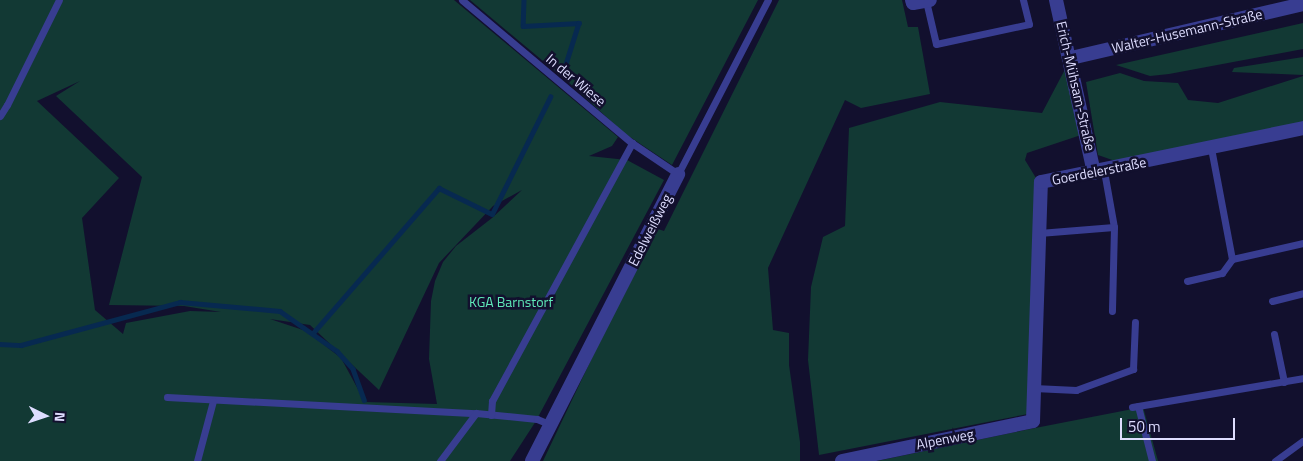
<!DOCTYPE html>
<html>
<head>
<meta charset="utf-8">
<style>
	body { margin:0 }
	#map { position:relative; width:1303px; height:461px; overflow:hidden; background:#12102e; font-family:"Titillium Web",sans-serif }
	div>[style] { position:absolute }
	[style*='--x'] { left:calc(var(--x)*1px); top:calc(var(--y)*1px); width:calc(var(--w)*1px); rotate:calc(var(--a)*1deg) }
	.green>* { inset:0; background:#123934 }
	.stream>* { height:4.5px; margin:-2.25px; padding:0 2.25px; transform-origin:2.25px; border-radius:2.25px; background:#072950 }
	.service>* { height:7px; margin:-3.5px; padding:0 3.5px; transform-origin:3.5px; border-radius:3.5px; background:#383d91 }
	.minor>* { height:14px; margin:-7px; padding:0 7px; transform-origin:7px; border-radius:7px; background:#383d91 }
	span { translate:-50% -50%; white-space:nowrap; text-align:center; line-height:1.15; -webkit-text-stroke:5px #12102e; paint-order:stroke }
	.street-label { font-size:14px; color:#deddff }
	.park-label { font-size:14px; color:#5fe9b8 }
	.north { position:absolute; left:20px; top:391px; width:50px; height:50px; -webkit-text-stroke:4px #12102e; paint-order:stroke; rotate:94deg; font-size:14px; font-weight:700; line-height:20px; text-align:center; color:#deddff }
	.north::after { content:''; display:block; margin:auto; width:18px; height:22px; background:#deddff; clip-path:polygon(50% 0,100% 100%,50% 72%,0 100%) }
	.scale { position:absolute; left:1120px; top:418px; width:115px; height:22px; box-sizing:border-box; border:2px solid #deddff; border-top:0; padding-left:6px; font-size:15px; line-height:18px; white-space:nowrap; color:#deddff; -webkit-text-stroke:4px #12102e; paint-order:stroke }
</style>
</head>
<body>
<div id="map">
	<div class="green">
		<i style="clip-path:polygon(evenodd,0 0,454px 0,618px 137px,612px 146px,589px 156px,627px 160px,664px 180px,536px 421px,510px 461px,0 461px,0 0,80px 81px,56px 96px,142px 177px,109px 305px,184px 306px,221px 312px,190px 311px,126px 323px,123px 334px,95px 310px,82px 218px,119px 178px,37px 101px,80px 81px,0 0,522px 190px,492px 218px,456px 246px,443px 262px,435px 281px,431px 301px,429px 359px,437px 404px,365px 402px,341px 358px,306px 331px,270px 319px,310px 325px,379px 390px,439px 263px,493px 206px,522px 190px)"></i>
		<i style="clip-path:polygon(470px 0,758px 0,672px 165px,624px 133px,567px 81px)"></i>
		<i style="clip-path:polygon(779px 0,902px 0,908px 27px,918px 27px,930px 94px,861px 108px,845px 100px,768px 268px,773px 330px,789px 333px,789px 365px,800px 442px,800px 461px,543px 461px,600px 341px,658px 229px,664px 231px)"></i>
		<i style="clip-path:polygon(1303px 23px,1303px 49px,1169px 74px,1150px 76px,1116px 65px)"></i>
		<i style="clip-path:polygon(1303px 57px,1303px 75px,1232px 72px,1234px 68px)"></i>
		<i style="clip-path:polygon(1071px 58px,1087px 133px,1027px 153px,1025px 160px,1036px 178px,1028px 414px,819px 455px,808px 360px,811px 287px,823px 237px,845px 226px,849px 128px,940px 102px,1042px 113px)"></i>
		<i style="clip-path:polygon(1120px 73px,1144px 81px,1178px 83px,1188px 100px,1218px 103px,1303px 76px,1303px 123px,1118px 162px,1098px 155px,1086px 82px)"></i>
		<i style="clip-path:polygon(1143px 407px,1158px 461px,877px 461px,1030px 429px)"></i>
	</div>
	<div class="stream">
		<i style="--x:524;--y:0;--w:26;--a:92"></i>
		<i style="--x:523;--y:26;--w:56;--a:-3.1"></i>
		<i style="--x:579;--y:23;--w:43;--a:107.6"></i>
		<i style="--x:313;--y:333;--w:192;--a:-49"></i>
		<i style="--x:439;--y:188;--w:59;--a:26.1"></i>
		<i style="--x:492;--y:214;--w:131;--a:-63.6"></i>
		<i style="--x:0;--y:344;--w:21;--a:3"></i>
		<i style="--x:21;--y:345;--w:165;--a:-15.1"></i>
		<i style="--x:180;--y:302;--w:100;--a:5.1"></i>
		<i style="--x:280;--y:311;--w:70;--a:35.1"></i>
		<i style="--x:337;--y:351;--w:24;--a:48"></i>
		<i style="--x:353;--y:369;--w:33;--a:70"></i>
	</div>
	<div class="service">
		<i style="--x:462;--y:0;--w:222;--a:40.1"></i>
		<i style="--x:632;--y:143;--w:55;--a:34"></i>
		<i style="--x:678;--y:174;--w:196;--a:-62.7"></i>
		<i style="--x:926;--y:1;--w:44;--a:76.9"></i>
		<i style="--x:936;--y:44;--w:95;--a:-12.1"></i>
		<i style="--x:1029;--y:24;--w:25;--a:-104"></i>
		<i style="--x:0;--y:116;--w:13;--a:-58"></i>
		<i style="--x:7;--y:105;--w:117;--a:-63.7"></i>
		<i style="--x:1211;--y:148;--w:113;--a:79.3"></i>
		<i style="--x:1232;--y:259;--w:73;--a:-12.7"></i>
		<i style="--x:1104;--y:171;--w:57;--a:79.9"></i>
		<i style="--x:1114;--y:227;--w:84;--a:91.4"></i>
		<i style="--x:1039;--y:233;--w:75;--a:-4.6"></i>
		<i style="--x:1187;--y:281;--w:36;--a:-13"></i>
		<i style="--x:1222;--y:273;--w:17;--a:-54"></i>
		<i style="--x:1272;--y:301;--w:32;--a:-14"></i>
		<i style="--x:1274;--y:334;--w:49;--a:78.2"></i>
		<i style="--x:1034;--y:388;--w:42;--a:2.7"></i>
		<i style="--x:1076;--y:390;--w:61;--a:-20.2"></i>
		<i style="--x:1133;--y:369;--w:47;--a:-87.6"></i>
		<i style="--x:167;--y:397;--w:309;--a:3"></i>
		<i style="--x:476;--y:413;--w:61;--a:5.6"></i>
		<i style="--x:537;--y:419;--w:13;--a:23"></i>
		<i style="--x:1138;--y:406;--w:57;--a:75.7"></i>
		<i style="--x:1132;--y:407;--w:173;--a:-9.6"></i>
		<i style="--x:491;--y:415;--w:14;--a:-86"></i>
		<i style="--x:492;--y:401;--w:294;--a:-61.5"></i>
		<i style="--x:197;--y:461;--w:62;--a:-75.1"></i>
		<i style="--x:440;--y:461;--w:60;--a:-53.1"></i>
		<i style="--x:1275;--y:461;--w:34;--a:-36"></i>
	</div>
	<div class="minor">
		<i style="--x:912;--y:0;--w:3;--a:72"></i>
		<i style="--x:913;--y:3;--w:17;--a:-10"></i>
		<i style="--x:1056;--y:0;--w:177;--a:77.6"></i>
		<i style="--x:1071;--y:58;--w:238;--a:-13.1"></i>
		<i style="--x:532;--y:461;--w:322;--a:-63"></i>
		<i style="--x:842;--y:461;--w:195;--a:-11.8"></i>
		<i style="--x:1033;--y:421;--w:239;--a:-88.1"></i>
		<i style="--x:1041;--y:182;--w:268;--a:-11.6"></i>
	</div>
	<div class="street-label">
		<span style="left:1187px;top:31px;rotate:-13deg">Walter-Husemann-Straße</span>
		<span style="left:576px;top:80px;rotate:40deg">In der Wiese</span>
		<span style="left:1076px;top:86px;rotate:77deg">Erich-Mühsam-Straße</span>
		<span style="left:1099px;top:171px;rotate:-11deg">Goerdelerstraße</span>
		<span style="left:650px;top:230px;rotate:-63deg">Edelweißweg</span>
		<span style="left:945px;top:439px;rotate:-11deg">Alpenweg</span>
	</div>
	<div class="park-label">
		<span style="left:511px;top:302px">KGA Barnstorf</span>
	</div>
	<div class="north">N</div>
	<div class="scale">50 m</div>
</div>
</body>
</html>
